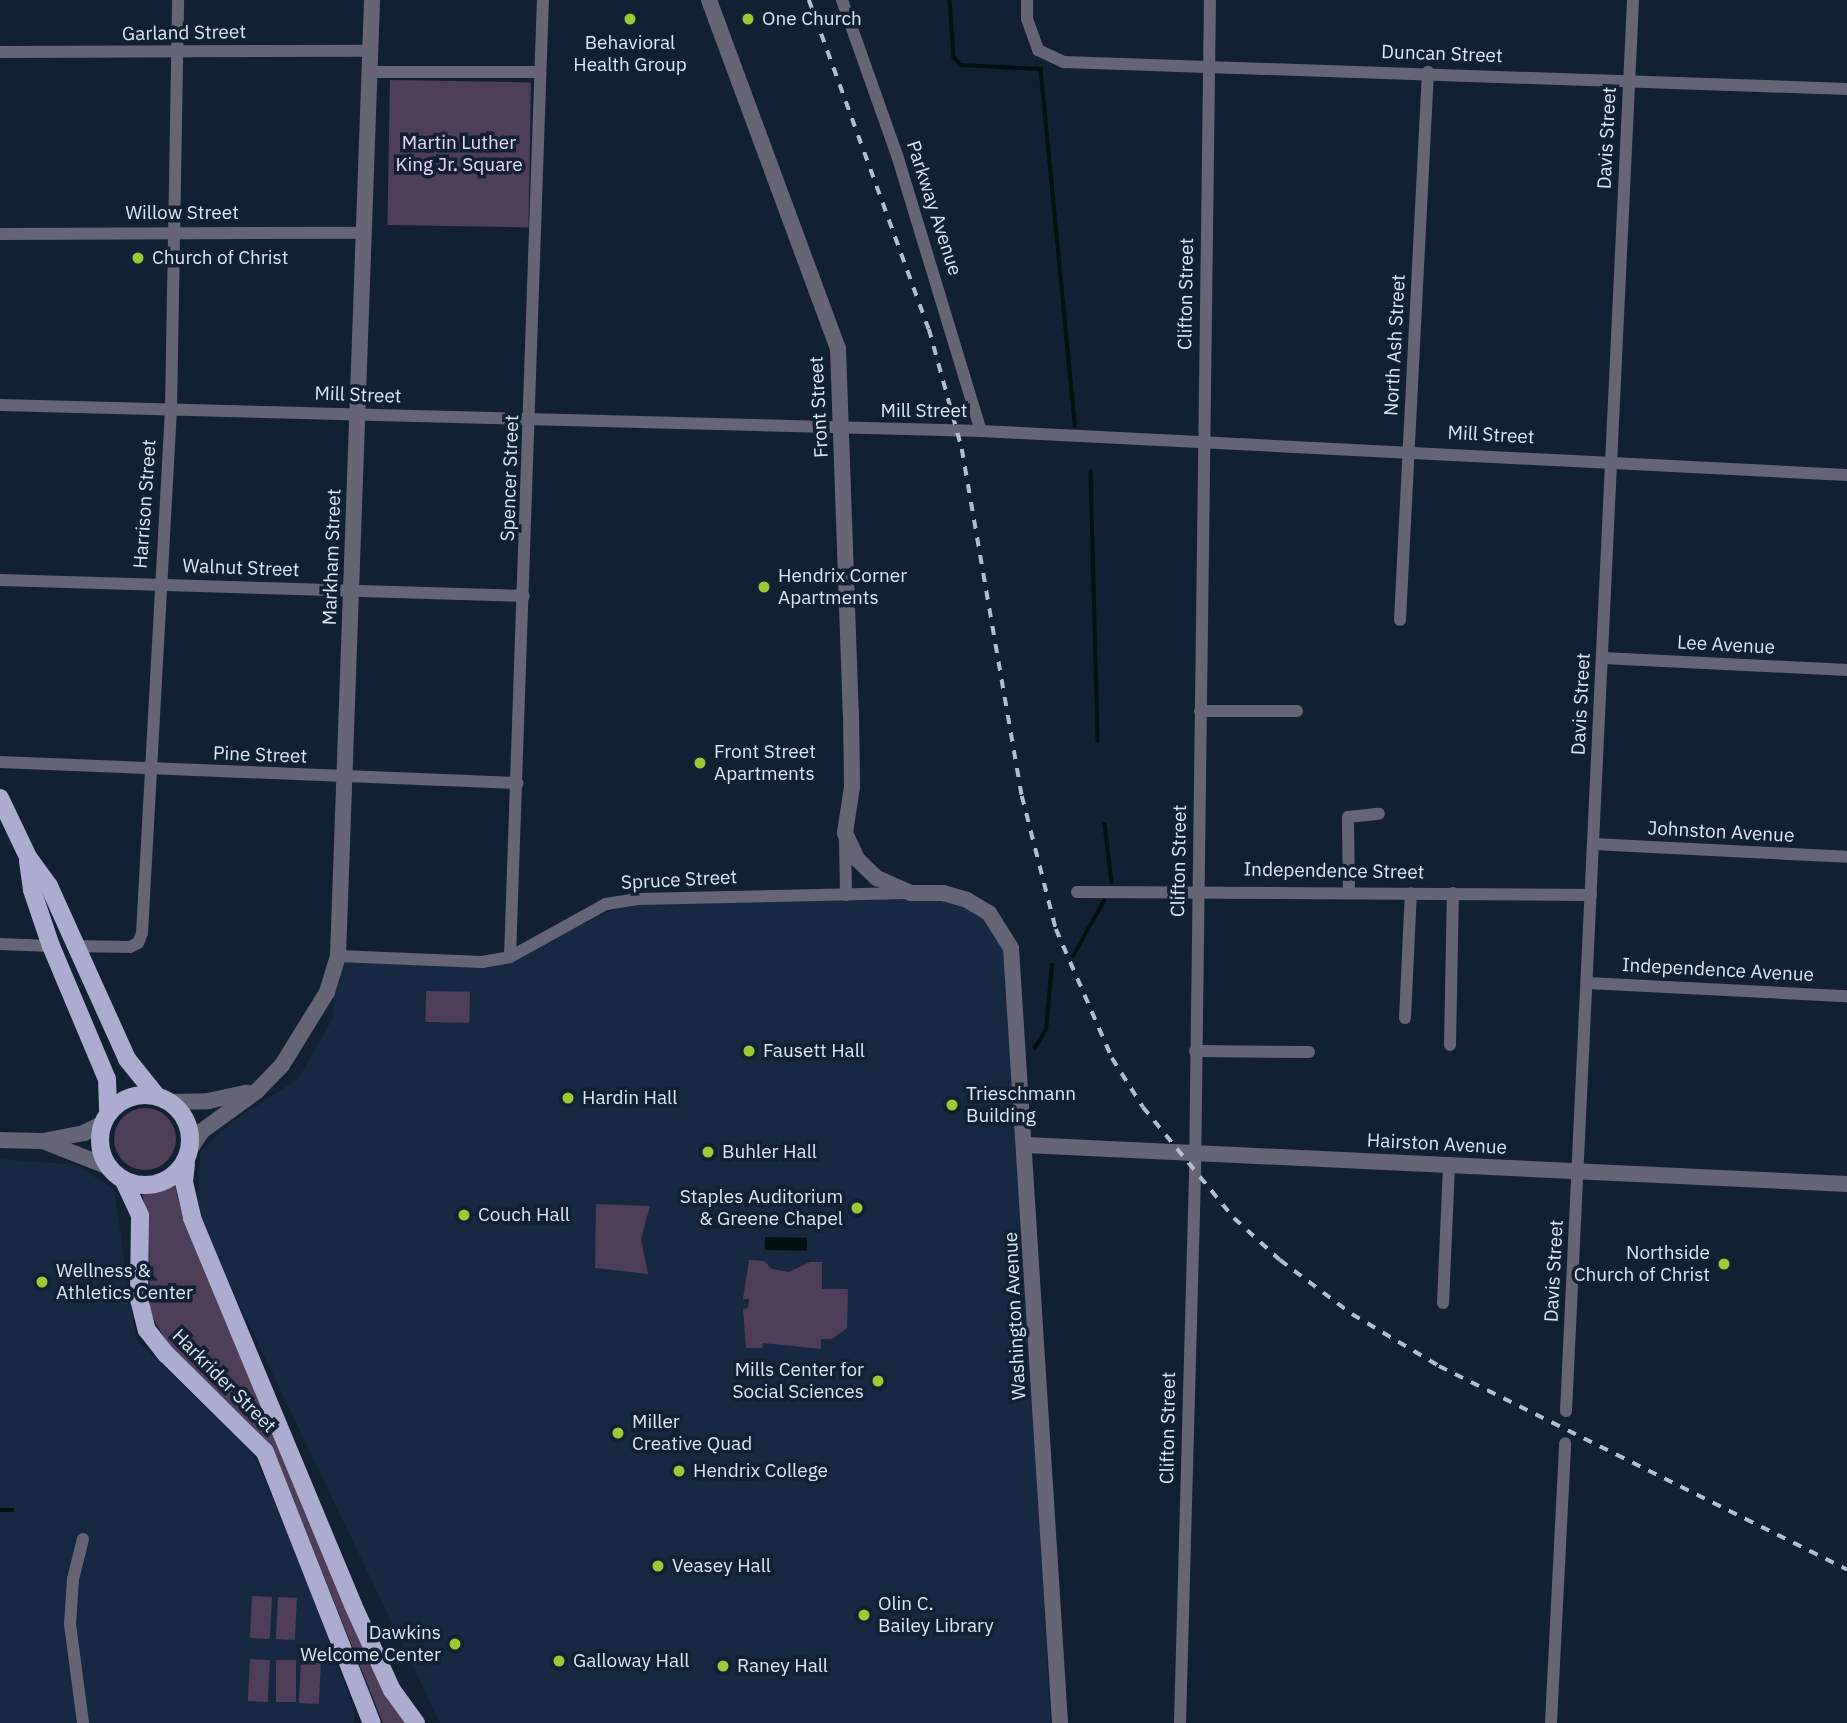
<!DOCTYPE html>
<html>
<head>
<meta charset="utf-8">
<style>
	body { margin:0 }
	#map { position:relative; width:1847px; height:1723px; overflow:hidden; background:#122034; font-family:"IBM Plex Sans",sans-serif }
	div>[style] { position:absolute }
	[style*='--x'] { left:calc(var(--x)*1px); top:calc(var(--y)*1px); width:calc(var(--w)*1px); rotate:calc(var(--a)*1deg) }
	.built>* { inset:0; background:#172842 }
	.green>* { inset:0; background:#4f3e5a; transform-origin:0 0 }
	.round { border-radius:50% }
	.water>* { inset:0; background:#010f11; transform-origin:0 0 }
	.stream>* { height:3.5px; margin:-1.75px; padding:0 1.75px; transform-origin:1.75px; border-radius:1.75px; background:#010f11 }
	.minor>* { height:12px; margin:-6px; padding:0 6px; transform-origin:6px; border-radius:6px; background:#656577 }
	.tertiary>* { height:16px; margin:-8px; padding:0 8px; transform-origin:8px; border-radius:8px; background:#656577 }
	.primary>* { height:18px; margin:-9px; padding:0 9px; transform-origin:9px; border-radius:9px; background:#acacd1 }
	.primary>.ring { margin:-9px; padding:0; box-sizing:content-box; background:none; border:18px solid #acacd1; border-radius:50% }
	.rail>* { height:3.5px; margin-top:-1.75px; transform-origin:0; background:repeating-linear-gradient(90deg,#b3becd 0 9px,transparent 0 18px) }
	.dots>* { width:19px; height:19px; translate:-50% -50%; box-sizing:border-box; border:4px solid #122034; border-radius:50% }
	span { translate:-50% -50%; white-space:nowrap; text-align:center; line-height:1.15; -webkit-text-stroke:7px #122034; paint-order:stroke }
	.poi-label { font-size:19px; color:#dce6f4 }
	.left { translate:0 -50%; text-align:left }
	.right { translate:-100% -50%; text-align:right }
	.street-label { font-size:19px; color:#dce6f4 }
	.park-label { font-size:19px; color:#ebd6fb }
</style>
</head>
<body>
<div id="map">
	<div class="built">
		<i style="clip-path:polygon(943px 893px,989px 913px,1016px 977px,1050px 1723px,440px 1723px,198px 1218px,200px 1152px,234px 1120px,298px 1079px,332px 1020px,338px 956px,510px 957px,638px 899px)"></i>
		<i style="clip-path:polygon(0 1159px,77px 1165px,114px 1190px,136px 1339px,253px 1454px,298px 1557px,355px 1713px,354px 1723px,0 1723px)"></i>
	</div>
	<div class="green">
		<i style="left:390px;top:80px;width:141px;height:145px;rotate:1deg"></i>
		<i style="left:426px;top:991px;width:44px;height:31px;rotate:1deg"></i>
		<i class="round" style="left:114px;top:1108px;width:62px;height:62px"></i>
		<i style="clip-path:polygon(175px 1185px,180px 1206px,336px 1577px,406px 1723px,383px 1723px,274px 1452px,168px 1344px,150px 1313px,149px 1226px,142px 1193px)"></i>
		<i style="clip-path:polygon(596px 1204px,650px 1206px,641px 1239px,648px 1274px,595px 1268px)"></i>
		<i style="clip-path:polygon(749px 1260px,764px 1261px,772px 1269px,789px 1272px,810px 1262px,822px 1262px,822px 1289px,848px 1289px,847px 1328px,832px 1339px,821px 1339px,821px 1349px,763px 1343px,762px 1348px,746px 1348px,743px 1309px,748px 1308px,749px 1299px,743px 1299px)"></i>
		<i style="left:252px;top:1596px;width:20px;height:42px;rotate:3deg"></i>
		<i style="left:278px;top:1597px;width:19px;height:42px;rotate:3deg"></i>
		<i style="left:250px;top:1659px;width:20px;height:42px;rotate:3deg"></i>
		<i style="left:276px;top:1660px;width:20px;height:42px"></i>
		<i style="left:301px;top:1661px;width:20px;height:42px;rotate:3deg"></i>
	</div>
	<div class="water">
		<i style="left:765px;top:1237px;width:42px;height:13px;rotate:1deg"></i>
	</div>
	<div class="stream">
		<i style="--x:950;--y:0;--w:57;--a:86"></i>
		<i style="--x:954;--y:57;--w:11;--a:49"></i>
		<i style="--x:961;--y:65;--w:80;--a:2.9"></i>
		<i style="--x:1041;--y:69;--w:358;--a:84.5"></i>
		<i style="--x:1091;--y:471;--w:270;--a:88.5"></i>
		<i style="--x:1105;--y:824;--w:59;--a:83.2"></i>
		<i style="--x:1073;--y:956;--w:63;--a:-60.6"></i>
		<i style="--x:1035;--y:1048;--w:21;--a:-59"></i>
		<i style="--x:1046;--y:1030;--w:65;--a:-84.7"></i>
		<i style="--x:0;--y:1510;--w:12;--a:0"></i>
	</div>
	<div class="minor">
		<i style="--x:842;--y:0;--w:164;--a:70.5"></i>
		<i style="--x:897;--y:155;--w:288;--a:73.1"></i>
		<i style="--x:1027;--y:0;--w:19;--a:90"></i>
		<i style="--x:1027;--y:19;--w:33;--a:70"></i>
		<i style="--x:1038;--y:50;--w:29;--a:25"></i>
		<i style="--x:1064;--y:62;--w:783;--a:1.97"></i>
		<i style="--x:0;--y:52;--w:369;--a:-0.2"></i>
		<i style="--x:369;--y:72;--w:171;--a:0"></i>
		<i style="--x:0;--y:234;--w:365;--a:-0.2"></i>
		<i style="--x:0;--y:405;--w:981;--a:1.52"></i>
		<i style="--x:981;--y:431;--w:867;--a:2.91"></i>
		<i style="--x:0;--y:580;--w:524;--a:1.75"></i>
		<i style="--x:1400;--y:620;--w:549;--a:-87.08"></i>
		<i style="--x:1603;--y:658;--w:244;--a:2.8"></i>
		<i style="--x:1200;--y:711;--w:97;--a:0"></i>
		<i style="--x:0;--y:762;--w:518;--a:2.32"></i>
		<i style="--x:845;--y:837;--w:58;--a:89"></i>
		<i style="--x:1593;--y:844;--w:254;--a:2.9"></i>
		<i style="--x:1077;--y:892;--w:514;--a:0.33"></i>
		<i style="--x:1349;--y:893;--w:76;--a:-90.8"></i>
		<i style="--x:1348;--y:817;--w:31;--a:-6"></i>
		<i style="--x:0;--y:944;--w:51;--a:2.2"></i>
		<i style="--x:73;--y:946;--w:57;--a:1"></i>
		<i style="--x:130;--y:947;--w:9;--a:-27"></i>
		<i style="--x:138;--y:943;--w:11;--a:-68"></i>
		<i style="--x:142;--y:933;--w:525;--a:-86.83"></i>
		<i style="--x:171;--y:409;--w:409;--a:-89"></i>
		<i style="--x:338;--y:956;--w:144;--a:2.4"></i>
		<i style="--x:482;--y:962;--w:28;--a:-10"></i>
		<i style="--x:510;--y:957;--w:110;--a:-28.9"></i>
		<i style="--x:606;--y:904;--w:32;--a:-9"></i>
		<i style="--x:638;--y:899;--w:269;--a:-1.3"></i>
		<i style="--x:510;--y:957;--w:958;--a:-88.03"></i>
		<i style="--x:1587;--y:983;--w:260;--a:2.9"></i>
		<i style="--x:1405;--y:1018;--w:125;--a:-87.3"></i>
		<i style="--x:1450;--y:1045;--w:152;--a:-88.9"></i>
		<i style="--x:1195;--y:1051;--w:114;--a:0.5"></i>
		<i style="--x:1443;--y:1303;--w:137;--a:-87.5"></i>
		<i style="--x:1566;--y:1411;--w:1413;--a:-87.28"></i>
		<i style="--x:83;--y:1539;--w:41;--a:104"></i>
		<i style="--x:73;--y:1579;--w:45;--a:93.8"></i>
		<i style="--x:70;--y:1624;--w:100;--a:82.5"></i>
		<i style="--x:1180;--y:1723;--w:549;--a:-88.43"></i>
		<i style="--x:1195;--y:1174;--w:1174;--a:-89.27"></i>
		<i style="--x:1551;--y:1723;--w:280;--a:-87.1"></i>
	</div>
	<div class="tertiary">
		<i style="--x:709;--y:0;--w:371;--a:69.7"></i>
		<i style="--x:838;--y:348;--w:365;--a:88"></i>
		<i style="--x:851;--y:713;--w:74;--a:89.2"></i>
		<i style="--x:852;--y:787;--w:47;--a:98.7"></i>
		<i style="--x:845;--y:833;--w:29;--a:65"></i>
		<i style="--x:857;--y:859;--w:28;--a:44"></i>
		<i style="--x:877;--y:878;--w:37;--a:24"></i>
		<i style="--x:911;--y:893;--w:32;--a:0"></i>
		<i style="--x:943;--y:893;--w:25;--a:16"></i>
		<i style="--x:967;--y:900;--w:26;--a:31"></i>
		<i style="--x:989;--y:913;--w:41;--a:57.8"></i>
		<i style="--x:1011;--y:948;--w:777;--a:86.38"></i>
		<i style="--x:169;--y:1102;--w:39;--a:-1"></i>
		<i style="--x:208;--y:1101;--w:40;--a:-12"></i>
		<i style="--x:0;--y:1140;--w:43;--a:1.3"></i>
		<i style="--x:43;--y:1141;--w:42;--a:-11"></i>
		<i style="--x:84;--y:1133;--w:20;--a:-27"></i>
		<i style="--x:43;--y:1141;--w:71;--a:21.5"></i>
		<i style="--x:1026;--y:1145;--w:822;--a:2.72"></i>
		<i style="--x:190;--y:1149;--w:22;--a:-56"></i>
		<i style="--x:202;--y:1131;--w:68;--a:-36"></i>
		<i style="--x:257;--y:1091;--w:36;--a:-46"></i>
		<i style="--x:282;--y:1065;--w:86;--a:-58.3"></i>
		<i style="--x:327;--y:992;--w:38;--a:-73"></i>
		<i style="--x:338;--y:956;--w:957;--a:-87.96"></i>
	</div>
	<div class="primary">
		<i style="--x:0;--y:798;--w:65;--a:64.6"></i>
		<i style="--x:28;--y:857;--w:36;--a:54"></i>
		<i style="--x:49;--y:886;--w:190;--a:65.7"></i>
		<i style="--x:127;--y:1059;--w:46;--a:51.1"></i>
		<i style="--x:28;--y:861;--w:29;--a:82"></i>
		<i style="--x:32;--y:890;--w:59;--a:71.3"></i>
		<i style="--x:51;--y:946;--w:144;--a:67.2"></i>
		<i style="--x:107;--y:1079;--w:35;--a:88"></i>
		<i class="ring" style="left:100px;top:1095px;width:72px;height:72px"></i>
		<i style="--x:186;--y:1163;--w:19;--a:96"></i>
		<i style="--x:184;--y:1182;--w:37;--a:77"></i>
		<i style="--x:192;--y:1218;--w:419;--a:67.4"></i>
		<i style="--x:353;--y:1605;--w:94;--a:65.4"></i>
		<i style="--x:392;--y:1690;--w:41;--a:54"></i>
		<i style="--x:124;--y:1181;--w:38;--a:65"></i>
		<i style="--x:140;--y:1216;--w:83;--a:90.7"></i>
		<i style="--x:139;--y:1299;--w:32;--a:76"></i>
		<i style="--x:147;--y:1330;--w:31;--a:52"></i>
		<i style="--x:166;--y:1354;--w:139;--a:44.7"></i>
		<i style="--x:265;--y:1452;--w:291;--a:68.5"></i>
	</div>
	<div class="rail">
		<i style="--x:809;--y:0;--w:350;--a:70"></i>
		<i style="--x:929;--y:329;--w:124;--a:74.6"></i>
		<i style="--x:962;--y:449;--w:352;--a:80.2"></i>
		<i style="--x:1022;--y:796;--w:137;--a:75.7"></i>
		<i style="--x:1056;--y:929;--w:141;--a:66.5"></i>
		<i style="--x:1112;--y:1058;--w:58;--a:57.7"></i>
		<i style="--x:1143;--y:1107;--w:144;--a:50.7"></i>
		<i style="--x:1234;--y:1218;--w:62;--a:42.4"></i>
		<i style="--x:1280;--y:1260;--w:90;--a:36.9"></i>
		<i style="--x:1352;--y:1314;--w:101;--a:30.9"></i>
		<i style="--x:1439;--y:1366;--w:456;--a:26.5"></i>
	</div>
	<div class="dots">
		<i style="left:630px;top:19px;background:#9acb35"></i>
		<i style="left:748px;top:19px;background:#9acb35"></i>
		<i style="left:138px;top:258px;background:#9acb35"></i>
		<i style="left:764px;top:587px;background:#9acb35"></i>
		<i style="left:700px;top:763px;background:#9acb35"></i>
		<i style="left:749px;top:1051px;background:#9acb35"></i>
		<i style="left:568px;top:1098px;background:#9acb35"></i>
		<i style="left:952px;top:1105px;background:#9acb35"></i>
		<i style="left:708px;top:1152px;background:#9acb35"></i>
		<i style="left:857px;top:1208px;background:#9acb35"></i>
		<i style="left:464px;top:1215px;background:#9acb35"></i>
		<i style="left:1724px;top:1264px;background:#9acb35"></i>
		<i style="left:42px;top:1282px;background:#9acb35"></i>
		<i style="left:878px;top:1381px;background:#9acb35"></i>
		<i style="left:618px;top:1433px;background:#9acb35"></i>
		<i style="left:679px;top:1471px;background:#9acb35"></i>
		<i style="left:658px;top:1566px;background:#9acb35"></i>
		<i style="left:864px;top:1615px;background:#9acb35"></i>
		<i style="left:455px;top:1644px;background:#9acb35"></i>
		<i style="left:559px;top:1661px;background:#9acb35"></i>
		<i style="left:723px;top:1666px;background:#9acb35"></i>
	</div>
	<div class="poi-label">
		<span class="left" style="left:762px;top:19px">One Church</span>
		<span style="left:630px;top:54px">Behavioral<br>Health Group</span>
		<span class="left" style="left:152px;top:258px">Church of Christ</span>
		<span class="left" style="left:778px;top:587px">Hendrix Corner<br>Apartments</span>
		<span class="left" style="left:714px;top:763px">Front Street<br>Apartments</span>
		<span class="left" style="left:763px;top:1051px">Fausett Hall</span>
		<span class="left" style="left:966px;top:1105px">Trieschmann<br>Building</span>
		<span class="left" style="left:582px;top:1098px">Hardin Hall</span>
		<span class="left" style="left:722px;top:1152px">Buhler Hall</span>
		<span class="right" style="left:843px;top:1208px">Staples Auditorium<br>&amp; Greene Chapel</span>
		<span class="left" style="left:478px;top:1215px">Couch Hall</span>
		<span class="right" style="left:1710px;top:1264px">Northside<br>Church of Christ</span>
		<span class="left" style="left:56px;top:1282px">Wellness &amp;<br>Athletics Center</span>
		<span class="right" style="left:864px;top:1381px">Mills Center for<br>Social Sciences</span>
		<span class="left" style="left:632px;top:1433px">Miller<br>Creative Quad</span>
		<span class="left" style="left:693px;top:1471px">Hendrix College</span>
		<span class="left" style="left:672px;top:1566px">Veasey Hall</span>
		<span class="left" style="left:878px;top:1615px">Olin C.<br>Bailey Library</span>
		<span class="right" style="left:441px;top:1644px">Dawkins<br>Welcome Center</span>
		<span class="left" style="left:573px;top:1661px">Galloway Hall</span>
		<span class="left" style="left:737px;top:1666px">Raney Hall</span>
	</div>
	<div class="street-label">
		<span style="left:184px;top:33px;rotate:-1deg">Garland Street</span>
		<span style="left:1442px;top:54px;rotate:2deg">Duncan Street</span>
		<span style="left:1607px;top:138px;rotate:-87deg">Davis Street</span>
		<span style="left:934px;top:208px;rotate:72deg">Parkway Avenue</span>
		<span style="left:182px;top:213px">Willow Street</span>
		<span style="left:1186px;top:294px;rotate:-89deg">Clifton Street</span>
		<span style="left:1395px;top:345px;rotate:-87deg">North Ash Street</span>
		<span style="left:358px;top:395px;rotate:2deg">Mill Street</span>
		<span style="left:819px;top:407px;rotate:-93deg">Front Street</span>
		<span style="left:924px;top:411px">Mill Street</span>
		<span style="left:1491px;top:435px;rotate:3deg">Mill Street</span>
		<span style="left:510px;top:478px;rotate:-88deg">Spencer Street</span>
		<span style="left:145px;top:504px;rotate:-86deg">Harrison Street</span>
		<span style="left:332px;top:557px;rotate:-88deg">Markham Street</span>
		<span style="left:241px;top:568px;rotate:2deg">Walnut Street</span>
		<span style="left:1726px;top:645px;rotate:3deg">Lee Avenue</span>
		<span style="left:1581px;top:704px;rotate:-87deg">Davis Street</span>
		<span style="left:260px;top:755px;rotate:2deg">Pine Street</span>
		<span style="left:1721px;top:832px;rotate:3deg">Johnston Avenue</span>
		<span style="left:1179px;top:861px;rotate:-89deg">Clifton Street</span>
		<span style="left:1334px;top:871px;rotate:1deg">Independence Street</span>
		<span style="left:679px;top:880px;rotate:-3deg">Spruce Street</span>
		<span style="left:1718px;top:970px;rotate:3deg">Independence Avenue</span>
		<span style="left:1437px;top:1144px;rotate:3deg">Hairston Avenue</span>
		<span style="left:1554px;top:1271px;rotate:-87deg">Davis Street</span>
		<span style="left:1015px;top:1316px;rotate:-93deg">Washington Avenue</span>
		<span style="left:224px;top:1381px;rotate:45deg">Harkrider Street</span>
		<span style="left:1168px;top:1428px;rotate:-89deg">Clifton Street</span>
	</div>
	<div class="park-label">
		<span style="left:459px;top:154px">Martin Luther<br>King Jr. Square</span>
	</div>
</div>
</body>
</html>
